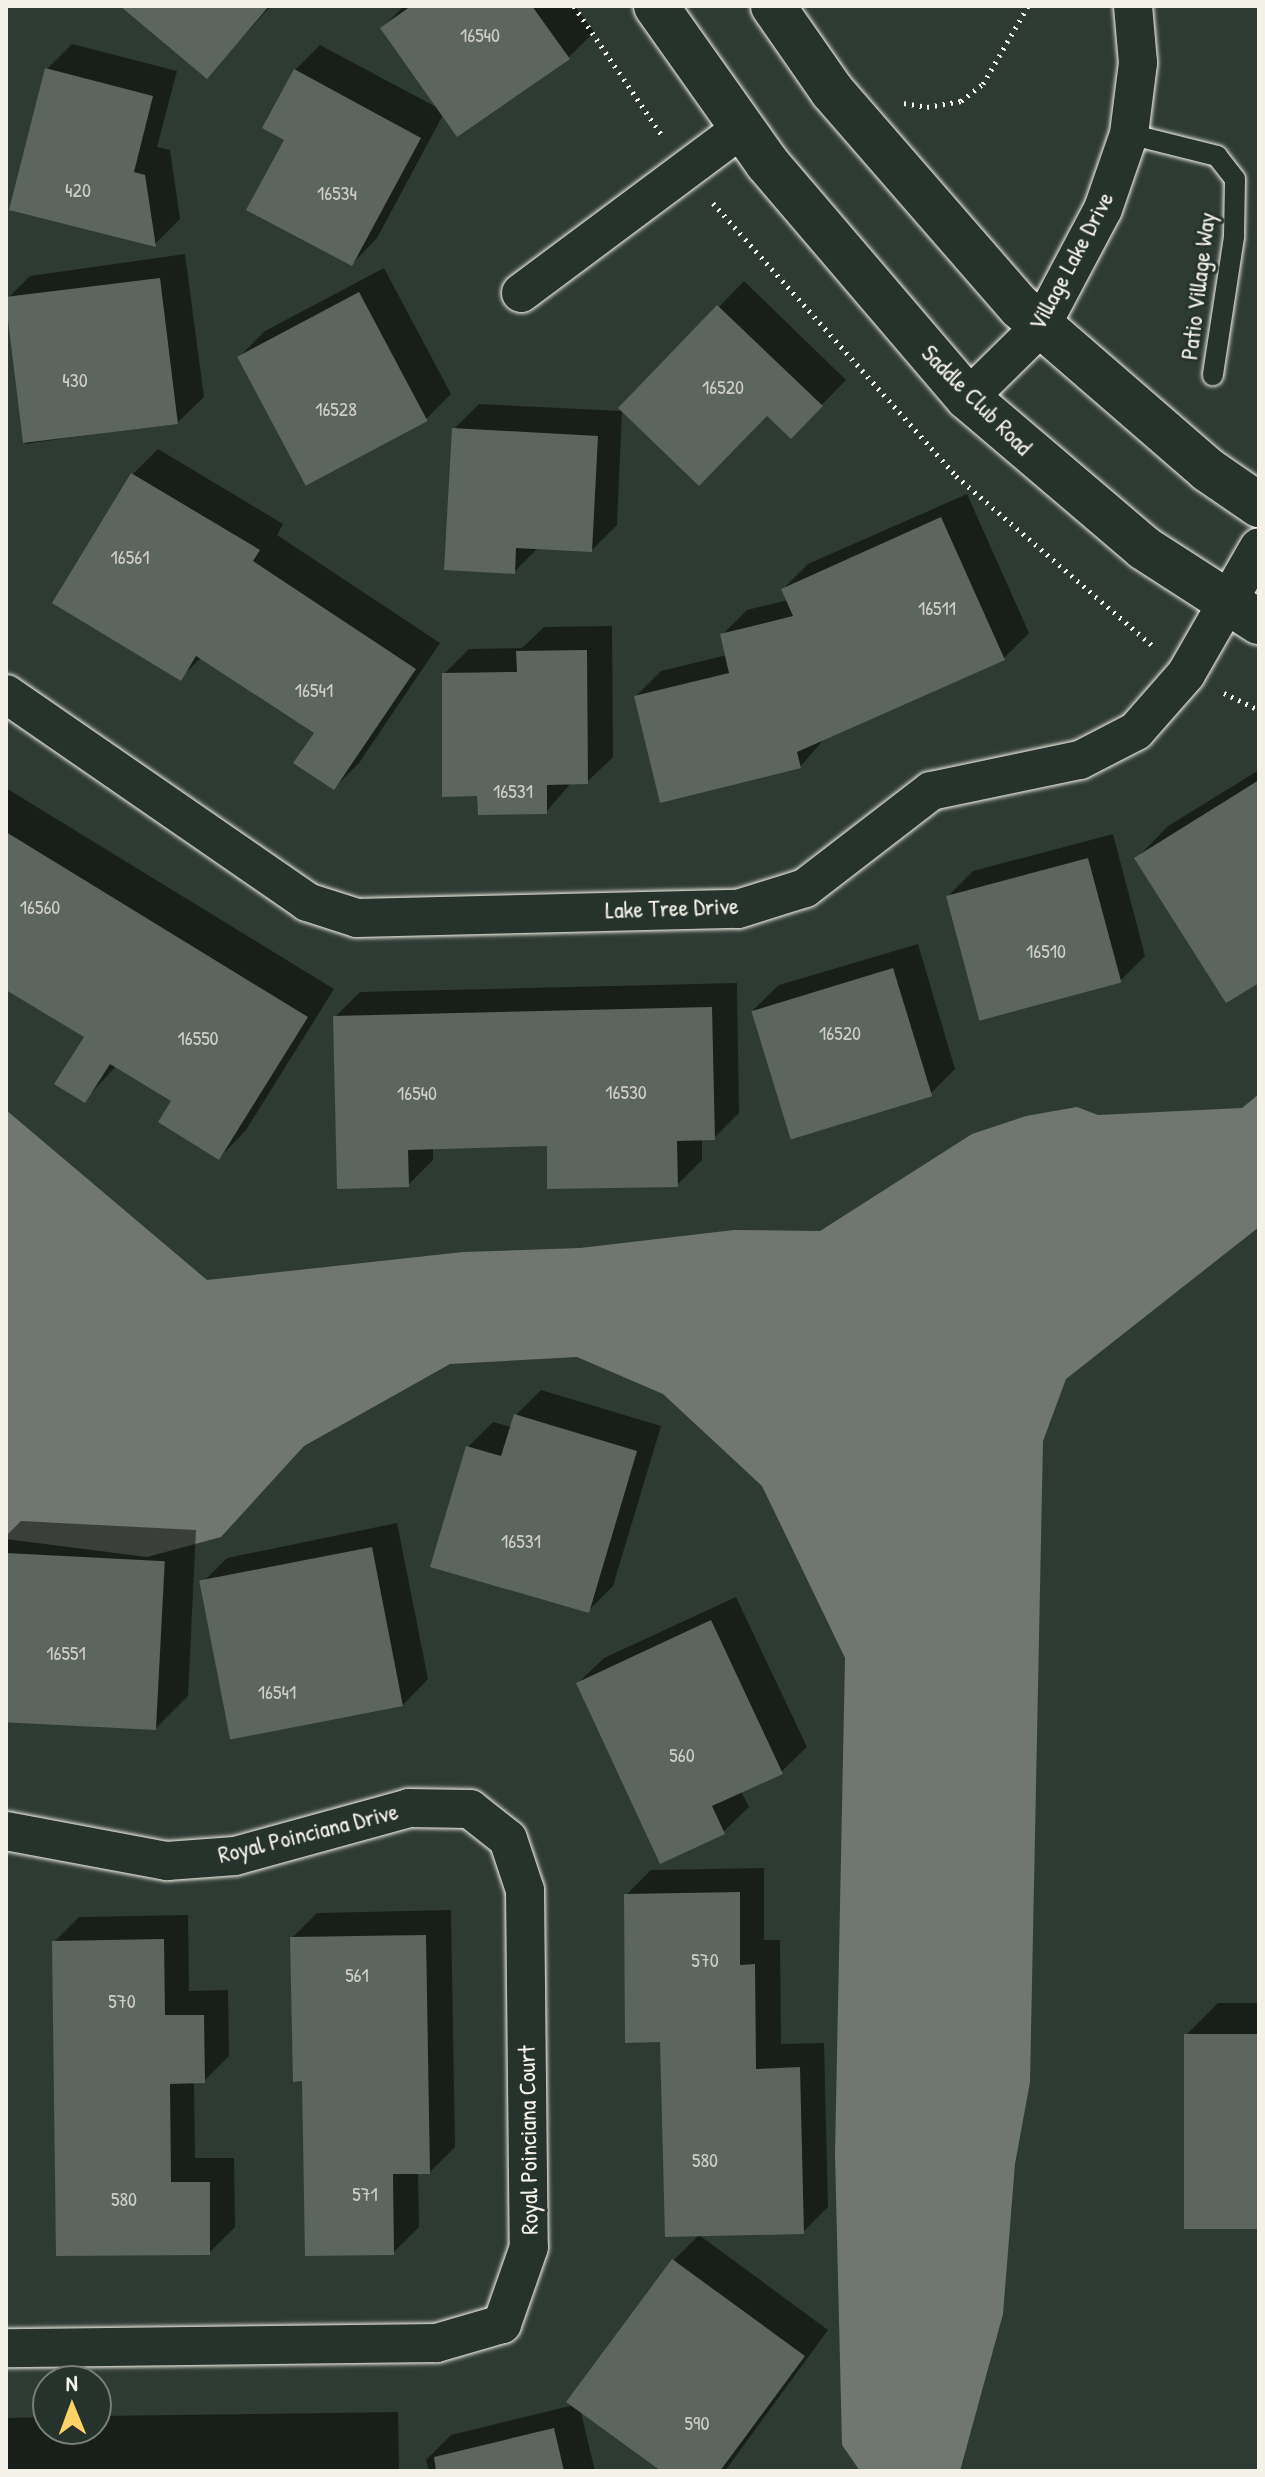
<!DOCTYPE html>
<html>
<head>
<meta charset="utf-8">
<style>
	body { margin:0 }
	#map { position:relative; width:1265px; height:2477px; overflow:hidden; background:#2e3b34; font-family:"Patrick Hand",sans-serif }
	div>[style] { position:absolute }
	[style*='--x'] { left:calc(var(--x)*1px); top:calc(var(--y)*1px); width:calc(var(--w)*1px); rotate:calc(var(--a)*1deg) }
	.water>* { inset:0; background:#6f7770 }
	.shadow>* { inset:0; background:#0007 }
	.building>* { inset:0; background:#5c655e; transform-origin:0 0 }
	.path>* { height:5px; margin-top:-2.5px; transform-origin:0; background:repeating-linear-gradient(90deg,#f4f1e8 0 2px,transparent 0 8px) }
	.roads { filter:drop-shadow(0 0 2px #f4f1e8) drop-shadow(0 0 2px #f4f1e8) }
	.service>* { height:20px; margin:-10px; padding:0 10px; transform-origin:10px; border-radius:10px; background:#26332d }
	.minor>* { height:38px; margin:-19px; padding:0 19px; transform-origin:19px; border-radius:19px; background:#26332d }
	.tertiary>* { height:44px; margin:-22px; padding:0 22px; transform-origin:22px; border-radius:22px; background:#26332d }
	span { translate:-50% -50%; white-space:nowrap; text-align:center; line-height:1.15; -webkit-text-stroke:6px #26332d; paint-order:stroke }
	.number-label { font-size:20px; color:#cecec6 }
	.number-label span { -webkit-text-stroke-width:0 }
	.street-label { font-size:24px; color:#f4f1e8 }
	.frame { position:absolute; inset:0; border:8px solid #f4f1e8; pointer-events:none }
	.north { position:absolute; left:32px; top:2365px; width:80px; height:80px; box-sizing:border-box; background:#26332d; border:2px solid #787f78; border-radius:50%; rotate:359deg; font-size:22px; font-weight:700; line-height:32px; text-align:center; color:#f4f1e8 }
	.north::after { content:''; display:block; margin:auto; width:28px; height:36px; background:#ffd166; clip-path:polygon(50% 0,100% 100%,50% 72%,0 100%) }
</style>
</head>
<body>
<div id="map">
	<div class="water">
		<i style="clip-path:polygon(1259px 1094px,1259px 1227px,1066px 1379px,1043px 1441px,1030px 2082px,1015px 2164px,1003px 2314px,960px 2471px,860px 2471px,842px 2445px,835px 2154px,845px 1658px,762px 1486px,663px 1394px,577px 1357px,450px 1364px,304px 1446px,221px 1537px,147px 1557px,6px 1539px,6px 1110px,207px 1280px,463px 1252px,580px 1248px,734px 1230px,820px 1231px,972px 1134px,1026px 1116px,1077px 1107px,1098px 1115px,1242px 1108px)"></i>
	</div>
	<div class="shadow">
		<i style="clip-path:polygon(123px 6px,271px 6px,207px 76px)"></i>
		<i style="clip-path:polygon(404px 6px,575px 6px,594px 32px,569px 57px,443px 115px,377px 238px,352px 264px,287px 139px,295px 70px,320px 45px,440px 109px,382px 28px)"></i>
		<i style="clip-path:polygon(1257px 6px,1259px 6px,1259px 56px)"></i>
		<i style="clip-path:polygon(72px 44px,177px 71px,157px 147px,170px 150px,180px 219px,155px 244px,47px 69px)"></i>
		<i style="clip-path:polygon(185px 254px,204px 397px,178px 422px,25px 444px,6px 300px,30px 276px)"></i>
		<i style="clip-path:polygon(384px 268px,451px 394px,426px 419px,240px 356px,265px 331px)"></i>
		<i style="clip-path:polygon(744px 281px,846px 380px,791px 436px,767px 414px,621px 408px)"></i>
		<i style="clip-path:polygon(479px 404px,622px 411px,617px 525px,592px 550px,539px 547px,514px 572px,454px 429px)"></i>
		<i style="clip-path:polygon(158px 449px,283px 524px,277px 535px,440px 643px,359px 763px,334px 788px,317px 732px,202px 657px,180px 678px,133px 474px)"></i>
		<i style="clip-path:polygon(967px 494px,1029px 633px,1004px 658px,825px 738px,800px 767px,636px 696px,661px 671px,727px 655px,722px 635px,747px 610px,788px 600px,783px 589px,808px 564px)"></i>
		<i style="clip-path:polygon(612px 626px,613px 757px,587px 782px,571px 783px,546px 812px,479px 794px,444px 674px,469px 649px,522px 648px,544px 627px)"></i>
		<i style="clip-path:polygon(1259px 770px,1259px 980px,1137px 858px,1168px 826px)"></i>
		<i style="clip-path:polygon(6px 788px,334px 989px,246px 1130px,219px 1158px,174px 1100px,117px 1065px,85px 1100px,86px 1036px,6px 987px)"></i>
		<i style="clip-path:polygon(1113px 834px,1145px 956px,1120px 981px,948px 896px,973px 871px)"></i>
		<i style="clip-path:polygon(918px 944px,955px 1069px,930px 1094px,753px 1010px,779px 985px)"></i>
		<i style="clip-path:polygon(737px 983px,739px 1113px,714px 1138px,702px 1138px,702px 1160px,677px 1185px,549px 1144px,433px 1147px,433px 1160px,408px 1185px,335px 1017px,360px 992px)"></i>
		<i style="clip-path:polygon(541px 1390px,661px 1426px,613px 1586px,588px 1611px,468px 1447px,493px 1422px,512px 1427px,516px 1415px)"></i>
		<i style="clip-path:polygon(21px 1521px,196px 1530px,188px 1696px,156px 1728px,6px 1720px,6px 1536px)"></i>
		<i style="clip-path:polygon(397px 1523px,428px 1679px,403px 1705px,202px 1583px,227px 1558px)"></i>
		<i style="clip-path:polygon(736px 1597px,807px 1747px,781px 1772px,741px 1791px,749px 1807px,723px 1832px,578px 1683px,604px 1658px)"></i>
		<i style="clip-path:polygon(764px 1868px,764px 1940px,780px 1940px,781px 2044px,824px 2043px,828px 2207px,803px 2232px,662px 2040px,626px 1895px,651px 1870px)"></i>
		<i style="clip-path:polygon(451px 1910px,455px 2147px,430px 2172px,418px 2172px,419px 2227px,393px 2253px,304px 2079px,292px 1938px,317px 1913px)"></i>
		<i style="clip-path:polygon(188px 1915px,189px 1991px,228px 1990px,229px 2056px,204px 2081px,194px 2081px,195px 2158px,234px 2158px,235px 2227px,209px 2253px,58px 2254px,54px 1942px,79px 1917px)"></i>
		<i style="clip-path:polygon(1218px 2003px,1259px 2003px,1259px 2226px,1186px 2035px)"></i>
		<i style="clip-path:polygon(699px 2235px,828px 2330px,725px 2471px,665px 2471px,580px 2409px,595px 2471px,429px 2471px,426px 2460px,451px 2435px,574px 2405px,569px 2401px,674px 2260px)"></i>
		<i style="clip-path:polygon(398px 2412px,399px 2471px,6px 2471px,6px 2418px,48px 2417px,48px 2429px,96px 2429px,96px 2416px)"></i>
	</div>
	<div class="building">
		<i style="clip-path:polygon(120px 6px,269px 6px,207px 79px)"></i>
		<i style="clip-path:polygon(411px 6px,532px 6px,570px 59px,457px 137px,380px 28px)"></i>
		<i style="clip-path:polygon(45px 68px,153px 96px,134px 172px,145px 175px,156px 247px,9px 210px)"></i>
		<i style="clip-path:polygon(294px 69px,421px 138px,352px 266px,246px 210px,284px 140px,262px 128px)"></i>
		<i style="left:160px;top:278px;width:147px;height:156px;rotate:83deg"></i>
		<i style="left:359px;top:292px;width:146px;height:138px;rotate:62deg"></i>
		<i style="clip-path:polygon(717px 305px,823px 406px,791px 439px,767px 416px,699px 486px,618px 408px)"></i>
		<i style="clip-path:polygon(452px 428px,598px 436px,592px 552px,516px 548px,515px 574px,444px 570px)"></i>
		<i style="clip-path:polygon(131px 473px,260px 550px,253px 561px,416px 669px,334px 790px,293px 763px,314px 733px,196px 656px,181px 681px,52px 603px)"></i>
		<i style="clip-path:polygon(941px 517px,1005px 660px,797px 752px,801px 768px,660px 803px,634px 696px,729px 673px,720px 634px,793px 616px,781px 589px)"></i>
		<i style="clip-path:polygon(587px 650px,588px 784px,547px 785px,547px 814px,478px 815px,477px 796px,442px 797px,442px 673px,517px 672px,516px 651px)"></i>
		<i style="clip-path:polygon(1259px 780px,1259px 983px,1226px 1003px,1134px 858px)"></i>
		<i style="clip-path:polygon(6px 832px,308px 1017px,219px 1160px,158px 1122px,171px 1101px,110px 1064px,85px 1103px,54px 1084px,84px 1037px,6px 990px)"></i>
		<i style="left:1088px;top:858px;width:129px;height:147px;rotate:75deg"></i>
		<i style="left:893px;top:968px;width:134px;height:148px;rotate:73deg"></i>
		<i style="clip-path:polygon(712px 1007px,715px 1140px,677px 1141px,678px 1187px,547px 1189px,547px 1146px,408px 1150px,409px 1187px,337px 1189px,333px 1016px)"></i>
		<i style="clip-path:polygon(514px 1414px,637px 1451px,589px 1613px,430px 1567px,466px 1446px,501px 1456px)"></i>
		<i style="left:372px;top:1547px;width:162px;height:176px;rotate:79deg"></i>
		<i style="left:6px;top:1553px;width:159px;height:169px;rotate:3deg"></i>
		<i style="clip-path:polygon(711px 1620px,783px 1774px,712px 1806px,725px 1834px,660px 1864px,576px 1683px)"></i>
		<i style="clip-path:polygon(740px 1892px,740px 1965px,755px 1964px,756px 2069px,800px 2067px,804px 2234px,665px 2237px,660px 2042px,625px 2043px,624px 1894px)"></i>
		<i style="clip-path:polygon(426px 1935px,430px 2174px,393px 2174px,394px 2255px,305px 2256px,302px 2081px,293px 2082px,290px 1937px)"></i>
		<i style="clip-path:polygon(164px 1939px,165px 2015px,204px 2015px,205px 2083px,170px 2084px,171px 2182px,210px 2182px,210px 2255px,56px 2256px,52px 1941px)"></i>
		<i style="left:1184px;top:2034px;width:75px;height:195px"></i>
		<i style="clip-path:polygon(672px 2259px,805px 2356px,720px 2471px,661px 2471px,566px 2402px)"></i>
		<i style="clip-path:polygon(554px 2428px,564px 2471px,436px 2471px,434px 2457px)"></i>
	</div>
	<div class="path">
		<i style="--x:574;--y:6;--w:155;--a:55.8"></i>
		<i style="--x:904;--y:103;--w:23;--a:10"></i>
		<i style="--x:927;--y:107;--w:35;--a:-10"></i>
		<i style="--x:961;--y:101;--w:28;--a:-38"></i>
		<i style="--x:983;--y:84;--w:90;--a:-60"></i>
		<i style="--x:713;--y:203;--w:365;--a:48.3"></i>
		<i style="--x:956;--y:476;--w:260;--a:40.8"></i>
		<i style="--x:1224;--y:693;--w:39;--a:26"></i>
	</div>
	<div class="roads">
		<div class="service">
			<i style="--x:1129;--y:134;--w:91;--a:14"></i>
			<i style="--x:1217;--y:156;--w:29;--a:52"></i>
			<i style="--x:1235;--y:179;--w:58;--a:91"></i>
			<i style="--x:1234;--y:237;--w:140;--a:98.7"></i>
		</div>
		<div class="minor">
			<i style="--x:521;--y:293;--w:276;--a:-36.7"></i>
			<i style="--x:968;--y:398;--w:103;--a:-44.6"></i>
			<i style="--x:1041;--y:326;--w:132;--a:-62.1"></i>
			<i style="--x:1103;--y:209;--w:79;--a:-70.9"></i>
			<i style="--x:1129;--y:134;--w:72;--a:-82.8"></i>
			<i style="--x:1138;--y:63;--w:57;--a:-95"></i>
			<i style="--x:6;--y:694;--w:366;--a:34.6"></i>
			<i style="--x:307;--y:902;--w:52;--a:17.7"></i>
			<i style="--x:357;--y:918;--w:381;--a:-1.4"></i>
			<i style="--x:738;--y:909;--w:70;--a:-17.4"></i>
			<i style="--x:805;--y:888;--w:159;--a:-37.6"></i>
			<i style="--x:931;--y:791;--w:152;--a:-11.8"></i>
			<i style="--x:1080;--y:760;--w:63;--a:-27.4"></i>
			<i style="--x:1136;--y:731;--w:76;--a:-48.7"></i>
			<i style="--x:1186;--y:674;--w:146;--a:-60.1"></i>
			<i style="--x:6;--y:1831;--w:164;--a:10.6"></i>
			<i style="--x:167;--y:1861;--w:68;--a:-4.2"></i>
			<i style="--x:235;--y:1856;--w:180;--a:-15.4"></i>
			<i style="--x:409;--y:1808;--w:61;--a:0.9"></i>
			<i style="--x:470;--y:1809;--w:48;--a:38.3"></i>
			<i style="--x:508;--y:1839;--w:54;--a:71.6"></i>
			<i style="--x:525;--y:1890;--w:357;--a:89.4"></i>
			<i style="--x:529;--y:2247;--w:82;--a:109.3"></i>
			<i style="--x:502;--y:2324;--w:69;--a:163.9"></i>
			<i style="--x:436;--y:2343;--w:430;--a:179.3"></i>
		</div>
		<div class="tertiary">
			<i style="--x:656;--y:6;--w:192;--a:54.7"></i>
			<i style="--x:767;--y:163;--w:309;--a:49.5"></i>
			<i style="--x:968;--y:398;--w:231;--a:40.4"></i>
			<i style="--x:1144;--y:548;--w:137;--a:32.8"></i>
			<i style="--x:773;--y:6;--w:103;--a:55.2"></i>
			<i style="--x:832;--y:91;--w:286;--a:49"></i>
			<i style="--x:1020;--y:307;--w:249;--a:40.9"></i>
			<i style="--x:1208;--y:470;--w:62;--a:34.5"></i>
		</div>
	</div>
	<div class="number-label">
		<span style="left:480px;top:34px">16540</span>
		<span style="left:78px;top:189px">420</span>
		<span style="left:337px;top:192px">16534</span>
		<span style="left:75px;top:379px">430</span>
		<span style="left:723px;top:386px">16520</span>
		<span style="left:336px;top:408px">16528</span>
		<span style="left:130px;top:556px">16561</span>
		<span style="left:937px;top:607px">16511</span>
		<span style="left:314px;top:689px">16541</span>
		<span style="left:513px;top:790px">16531</span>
		<span style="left:40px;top:906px">16560</span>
		<span style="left:1046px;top:950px">16510</span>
		<span style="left:840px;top:1032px">16520</span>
		<span style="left:198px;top:1037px">16550</span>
		<span style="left:626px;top:1091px">16530</span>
		<span style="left:417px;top:1092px">16540</span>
		<span style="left:521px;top:1540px">16531</span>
		<span style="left:66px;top:1652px">16551</span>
		<span style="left:277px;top:1691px">16541</span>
		<span style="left:682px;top:1754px">560</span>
		<span style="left:705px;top:1959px">570</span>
		<span style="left:357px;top:1974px">561</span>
		<span style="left:122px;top:2000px">570</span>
		<span style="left:705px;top:2159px">580</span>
		<span style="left:365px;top:2193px">571</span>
		<span style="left:124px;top:2198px">580</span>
		<span style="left:697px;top:2422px">590</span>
	</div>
	<div class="street-label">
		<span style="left:1071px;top:261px;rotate:-62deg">Village Lake Drive</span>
		<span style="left:1198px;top:286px;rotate:-83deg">Patio Village Way</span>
		<span style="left:977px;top:400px;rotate:45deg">Saddle Club Road</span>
		<span style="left:672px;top:908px;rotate:-2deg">Lake Tree Drive</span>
		<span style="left:308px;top:1833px;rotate:-14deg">Royal Poinciana Drive</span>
		<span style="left:528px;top:2140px;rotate:-91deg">Royal Poinciana Court</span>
	</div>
	<div class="frame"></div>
	<div class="north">N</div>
</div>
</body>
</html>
